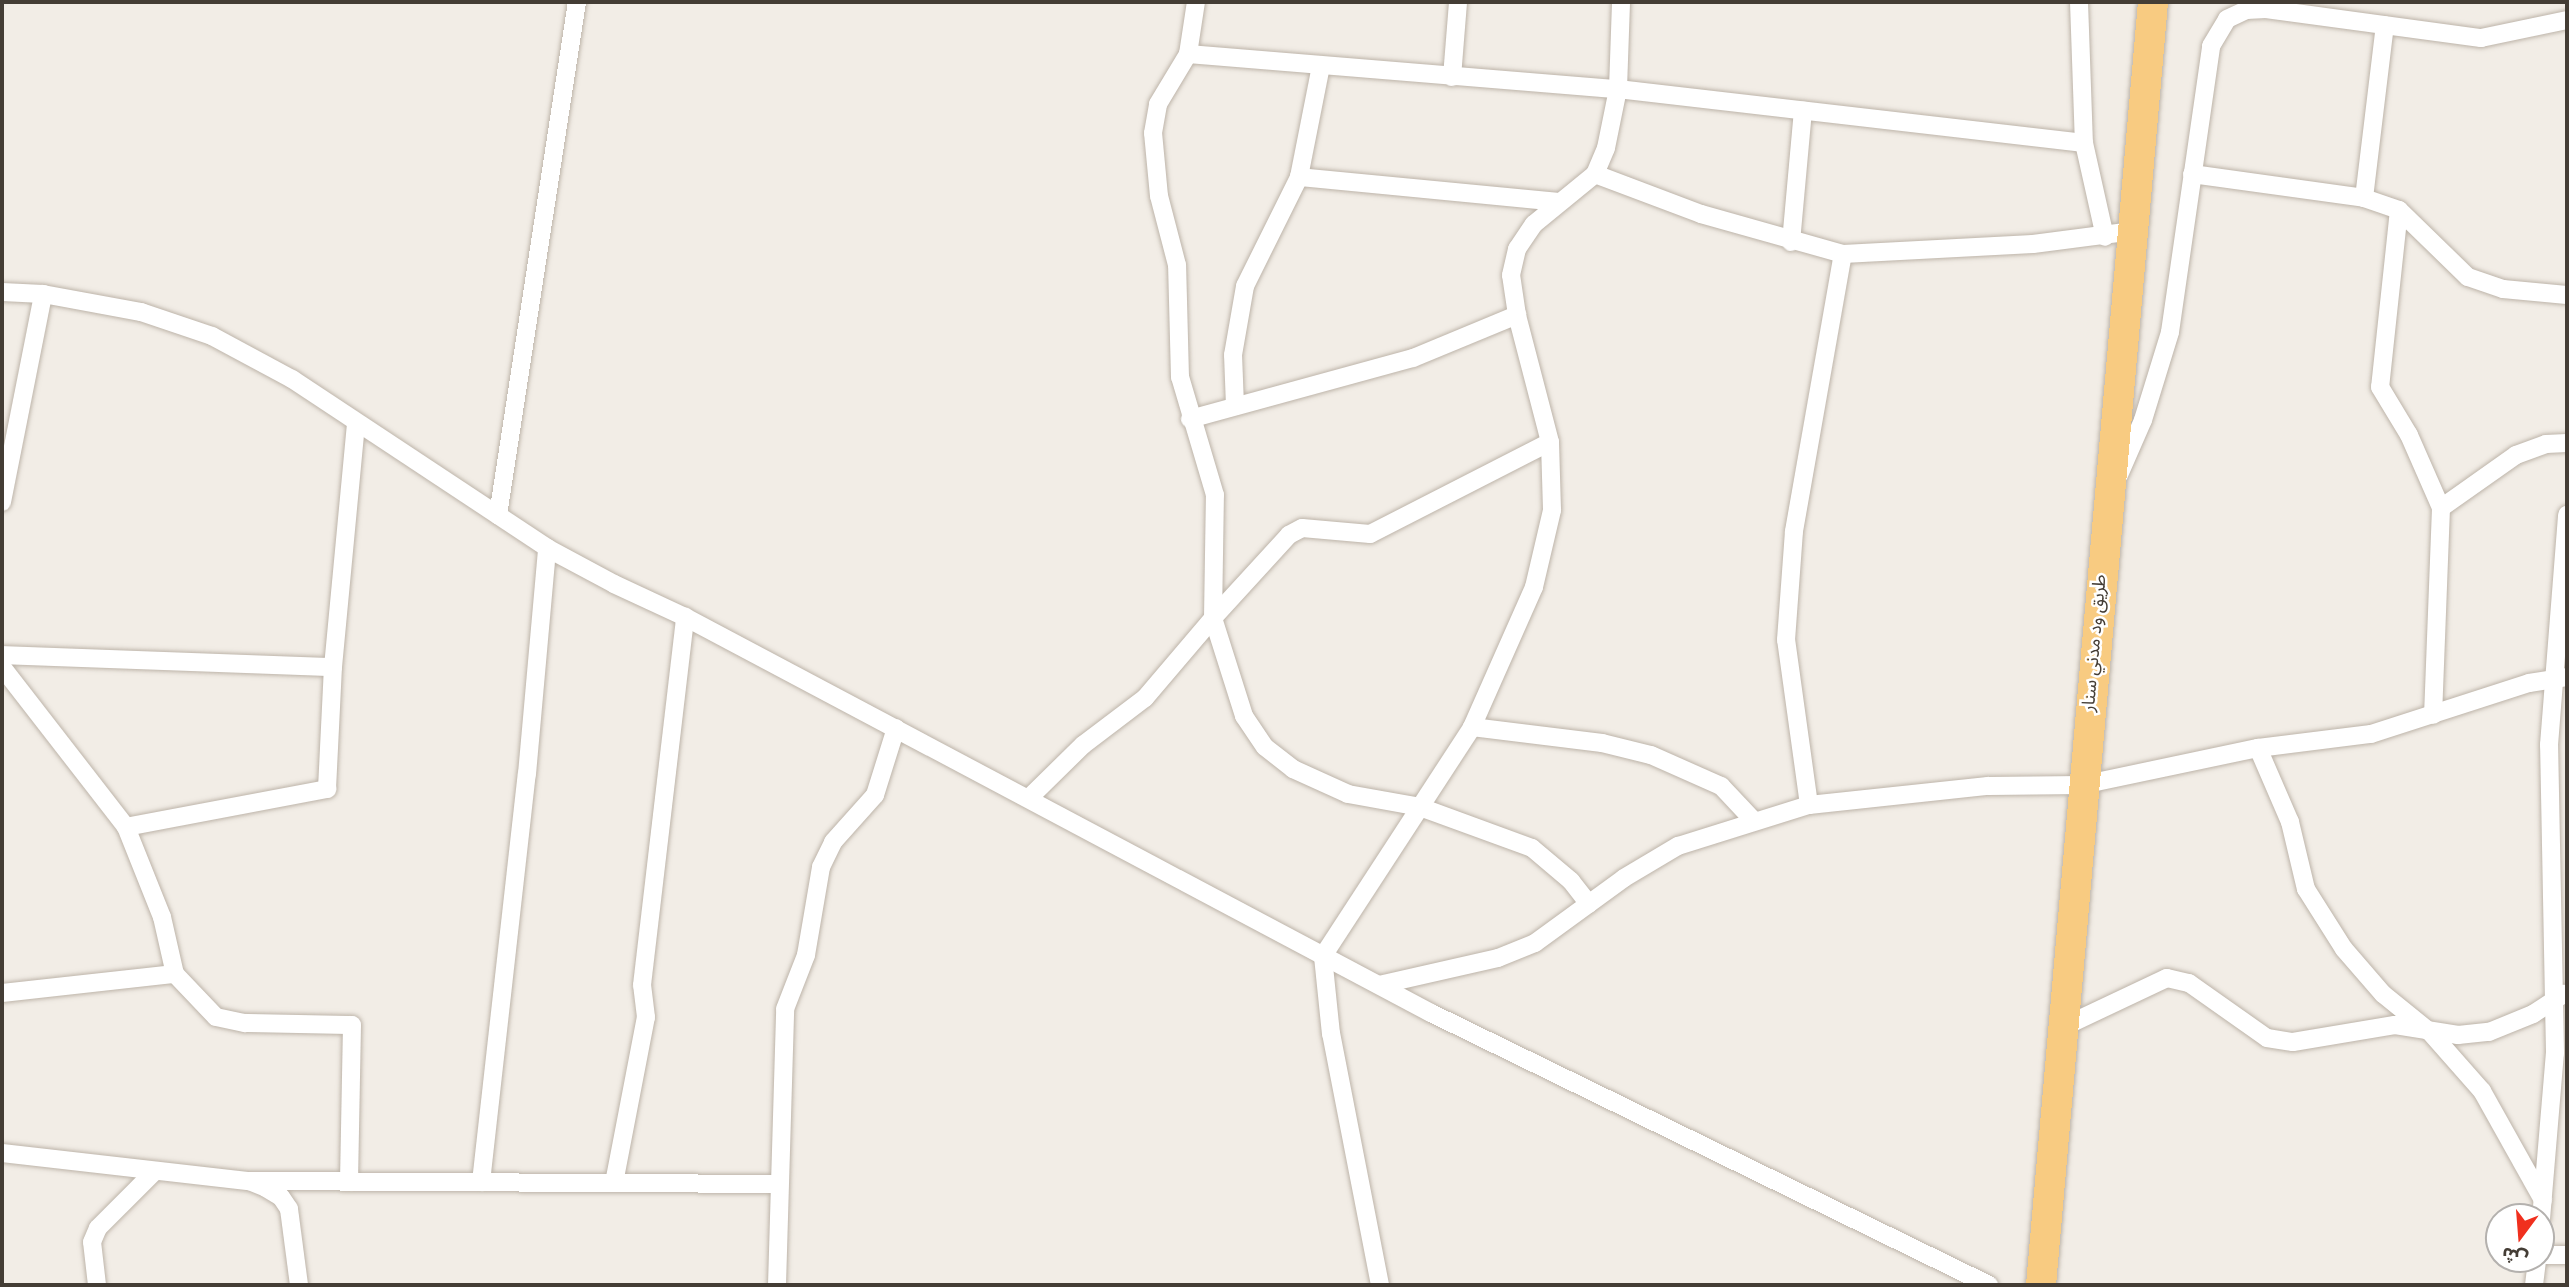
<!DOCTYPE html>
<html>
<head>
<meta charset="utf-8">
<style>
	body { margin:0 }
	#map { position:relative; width:2569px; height:1287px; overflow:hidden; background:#f2ede6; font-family:Roboto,"Noto Sans Arabic",sans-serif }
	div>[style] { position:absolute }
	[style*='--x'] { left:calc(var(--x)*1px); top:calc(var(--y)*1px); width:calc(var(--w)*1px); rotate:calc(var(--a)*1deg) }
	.roads { filter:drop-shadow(0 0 2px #bdb4a9) drop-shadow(0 0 2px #bdb4a9) }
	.minor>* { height:18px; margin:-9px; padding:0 9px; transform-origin:9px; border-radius:9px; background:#fff }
	.trunk>* { height:30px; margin:-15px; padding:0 15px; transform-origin:15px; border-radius:15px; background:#f8cb81 }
	span { translate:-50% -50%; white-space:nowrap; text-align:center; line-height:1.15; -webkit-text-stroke:5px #fff; paint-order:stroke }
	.street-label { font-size:18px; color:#443d35 }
	.frame { position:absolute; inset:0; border:4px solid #443d35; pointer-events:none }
	.north { position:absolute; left:2485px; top:1203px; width:70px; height:70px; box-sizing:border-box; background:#fff; border:2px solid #b4b1ae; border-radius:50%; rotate:196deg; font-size:19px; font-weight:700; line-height:28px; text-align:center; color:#443d35 }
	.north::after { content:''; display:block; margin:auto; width:24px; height:32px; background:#f0301e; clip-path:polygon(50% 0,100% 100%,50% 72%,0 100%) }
</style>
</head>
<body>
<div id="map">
	<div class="roads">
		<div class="minor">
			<i style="--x:2079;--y:2;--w:141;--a:88"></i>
			<i style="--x:2084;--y:143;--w:96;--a:77.4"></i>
			<i style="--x:1188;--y:54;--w:431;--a:4.7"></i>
			<i style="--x:1618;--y:89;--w:469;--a:6.6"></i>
			<i style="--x:1452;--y:77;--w:75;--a:-85.4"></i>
			<i style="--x:1595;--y:174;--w:113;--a:20.7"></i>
			<i style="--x:1701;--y:214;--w:148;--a:15.7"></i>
			<i style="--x:1843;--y:254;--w:190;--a:-3"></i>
			<i style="--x:2033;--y:244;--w:101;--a:-7.4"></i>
			<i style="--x:2192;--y:174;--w:174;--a:7.9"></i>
			<i style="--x:2364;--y:198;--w:37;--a:19"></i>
			<i style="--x:2399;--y:210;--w:96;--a:44.2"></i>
			<i style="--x:2468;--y:277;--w:37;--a:19"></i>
			<i style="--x:2503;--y:289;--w:64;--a:5.4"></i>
			<i style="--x:1299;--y:177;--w:260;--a:5.5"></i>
			<i style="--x:2364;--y:198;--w:174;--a:-83.1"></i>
			<i style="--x:2399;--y:210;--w:178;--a:96.1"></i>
			<i style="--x:2380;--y:387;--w:56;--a:58.9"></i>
			<i style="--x:2409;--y:435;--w:80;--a:66.3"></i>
			<i style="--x:2441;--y:508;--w:207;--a:92.2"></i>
			<i style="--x:1791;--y:242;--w:132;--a:-84.8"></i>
			<i style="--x:2;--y:292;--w:41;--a:2.8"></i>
			<i style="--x:43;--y:294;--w:100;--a:10.4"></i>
			<i style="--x:141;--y:312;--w:75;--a:18.7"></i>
			<i style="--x:212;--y:336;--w:91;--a:28.3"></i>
			<i style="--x:292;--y:379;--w:306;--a:33.5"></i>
			<i style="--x:547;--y:548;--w:76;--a:28.2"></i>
			<i style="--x:614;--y:584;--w:78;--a:24.9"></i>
			<i style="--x:685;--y:617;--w:845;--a:27.96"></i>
			<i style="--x:1431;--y:1013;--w:621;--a:25.99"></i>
			<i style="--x:1235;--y:406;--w:51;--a:-92.2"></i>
			<i style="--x:1233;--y:355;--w:70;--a:-80.1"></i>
			<i style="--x:1245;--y:286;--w:122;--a:-63.6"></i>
			<i style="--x:1299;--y:177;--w:113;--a:-78.8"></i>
			<i style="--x:1190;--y:419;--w:231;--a:-15.3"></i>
			<i style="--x:1413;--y:358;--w:113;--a:-22.5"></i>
			<i style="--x:1550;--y:442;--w:202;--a:152.9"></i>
			<i style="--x:1370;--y:534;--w:68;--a:-175"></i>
			<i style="--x:1302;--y:528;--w:15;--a:152"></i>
			<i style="--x:1289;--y:535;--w:113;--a:132.5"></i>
			<i style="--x:1213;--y:618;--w:103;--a:72.4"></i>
			<i style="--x:1244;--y:716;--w:37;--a:56"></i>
			<i style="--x:1265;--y:747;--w:36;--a:38"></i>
			<i style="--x:1293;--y:769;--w:60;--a:24.4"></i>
			<i style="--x:1348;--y:794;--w:73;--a:10.2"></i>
			<i style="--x:1420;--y:807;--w:119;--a:20.1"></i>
			<i style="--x:1532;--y:848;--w:51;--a:40.2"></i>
			<i style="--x:1571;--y:881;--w:29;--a:52"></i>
			<i style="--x:2119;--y:475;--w:60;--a:-66.4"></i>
			<i style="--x:2143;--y:420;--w:92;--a:-72.9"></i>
			<i style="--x:2170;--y:332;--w:289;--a:-81.8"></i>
			<i style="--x:2211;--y:46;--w:31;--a:-59"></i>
			<i style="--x:2227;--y:19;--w:21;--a:-25"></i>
			<i style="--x:2246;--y:10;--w:20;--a:-3"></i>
			<i style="--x:2266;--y:9;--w:217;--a:7.7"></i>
			<i style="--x:2481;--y:38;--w:88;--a:-11.8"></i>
			<i style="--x:2;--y:502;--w:212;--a:-78.8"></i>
			<i style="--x:2441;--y:508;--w:92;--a:-35.2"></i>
			<i style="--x:2516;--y:455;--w:32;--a:-20"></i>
			<i style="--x:2546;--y:444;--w:21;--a:-3"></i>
			<i style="--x:498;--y:515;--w:519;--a:-81.25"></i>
			<i style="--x:2;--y:655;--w:331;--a:2.1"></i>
			<i style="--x:2;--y:667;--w:202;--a:52.2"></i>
			<i style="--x:126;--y:827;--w:97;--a:68.2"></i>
			<i style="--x:162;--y:917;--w:58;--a:77.2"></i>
			<i style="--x:175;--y:974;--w:59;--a:46.4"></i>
			<i style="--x:216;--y:1017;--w:30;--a:12"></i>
			<i style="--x:245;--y:1023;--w:107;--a:1.1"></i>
			<i style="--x:352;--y:1025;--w:157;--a:91.1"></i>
			<i style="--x:1472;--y:727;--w:131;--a:7"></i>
			<i style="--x:1602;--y:743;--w:50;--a:13.8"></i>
			<i style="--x:1651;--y:755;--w:77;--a:23.9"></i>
			<i style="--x:1721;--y:786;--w:48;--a:46.7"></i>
			<i style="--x:2258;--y:748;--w:81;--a:66.6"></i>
			<i style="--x:2290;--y:822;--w:69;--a:76.6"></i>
			<i style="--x:2306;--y:889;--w:71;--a:57.7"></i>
			<i style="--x:2344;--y:949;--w:60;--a:49.1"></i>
			<i style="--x:2383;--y:994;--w:60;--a:39"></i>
			<i style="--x:2430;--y:1032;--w:79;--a:48.6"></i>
			<i style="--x:2482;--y:1091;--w:125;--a:60.8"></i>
			<i style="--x:1029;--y:798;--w:76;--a:-44.5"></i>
			<i style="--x:1083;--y:745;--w:78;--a:-37.2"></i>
			<i style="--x:1145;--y:698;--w:105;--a:-49.6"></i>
			<i style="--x:1213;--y:618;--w:123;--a:-89.1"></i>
			<i style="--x:1215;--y:495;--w:123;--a:-106.5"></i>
			<i style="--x:1180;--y:377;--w:112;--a:-91.5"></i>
			<i style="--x:1177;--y:265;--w:71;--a:-104.6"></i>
			<i style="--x:1159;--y:196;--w:63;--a:-95.4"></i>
			<i style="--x:1153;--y:133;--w:29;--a:-80"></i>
			<i style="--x:1158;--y:104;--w:58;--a:-59"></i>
			<i style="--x:1188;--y:54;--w:53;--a:-81.3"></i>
			<i style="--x:1809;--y:805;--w:167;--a:-97.9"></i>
			<i style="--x:1786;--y:640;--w:109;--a:-85.8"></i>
			<i style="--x:1794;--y:531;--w:281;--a:-80"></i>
			<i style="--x:126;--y:827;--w:205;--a:-10.7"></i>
			<i style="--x:327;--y:789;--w:122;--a:-87.2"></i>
			<i style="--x:333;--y:667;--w:244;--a:-84.6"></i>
			<i style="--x:1379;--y:985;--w:122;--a:-12.8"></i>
			<i style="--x:1498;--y:958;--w:40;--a:-22"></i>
			<i style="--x:1535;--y:943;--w:110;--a:-36.1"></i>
			<i style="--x:1624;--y:878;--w:63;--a:-30.7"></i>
			<i style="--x:1678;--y:846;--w:137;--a:-17.4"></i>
			<i style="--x:1809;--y:805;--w:180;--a:-6.1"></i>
			<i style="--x:1988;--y:786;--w:94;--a:-0.6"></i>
			<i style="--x:2082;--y:785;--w:180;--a:-11.9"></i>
			<i style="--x:2258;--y:748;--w:114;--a:-7.1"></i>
			<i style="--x:2371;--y:734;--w:166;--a:-17.9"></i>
			<i style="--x:2529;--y:683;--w:38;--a:-9"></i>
			<i style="--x:2;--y:993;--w:174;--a:-6.3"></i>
			<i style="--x:2061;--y:1028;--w:117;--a:-25.3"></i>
			<i style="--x:2167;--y:978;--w:23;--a:13"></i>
			<i style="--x:2189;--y:983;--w:95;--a:35.2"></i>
			<i style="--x:2267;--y:1038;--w:26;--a:9"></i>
			<i style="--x:2293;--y:1042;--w:103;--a:-9.5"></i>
			<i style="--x:2395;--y:1025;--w:64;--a:9"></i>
			<i style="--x:2458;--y:1035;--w:31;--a:-6"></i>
			<i style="--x:2489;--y:1032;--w:48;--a:-22.2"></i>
			<i style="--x:2533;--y:1014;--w:37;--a:-33"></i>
			<i style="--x:2;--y:1153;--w:249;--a:6.5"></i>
			<i style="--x:249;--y:1181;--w:18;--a:22"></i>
			<i style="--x:266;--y:1188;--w:17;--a:31"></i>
			<i style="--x:281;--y:1197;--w:14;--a:56"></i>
			<i style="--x:289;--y:1209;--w:77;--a:82.5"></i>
			<i style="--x:249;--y:1181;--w:530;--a:0.32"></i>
			<i style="--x:481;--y:1182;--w:411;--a:-83.6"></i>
			<i style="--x:527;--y:774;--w:227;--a:-84.9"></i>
			<i style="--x:614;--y:1183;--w:169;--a:-79.1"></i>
			<i style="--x:646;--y:1017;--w:32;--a:-97"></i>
			<i style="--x:642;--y:985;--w:371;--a:-83.3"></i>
			<i style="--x:2541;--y:1219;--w:167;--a:-85.2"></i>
			<i style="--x:2555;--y:1053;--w:308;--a:-91.1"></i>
			<i style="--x:2549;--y:745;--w:231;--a:-85.5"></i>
			<i style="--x:2541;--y:1255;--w:26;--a:0"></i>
			<i style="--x:97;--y:1285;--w:43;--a:-96.6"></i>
			<i style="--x:92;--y:1242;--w:15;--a:-67"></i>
			<i style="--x:98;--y:1228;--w:79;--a:-45"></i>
			<i style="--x:777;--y:1285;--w:276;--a:-88.3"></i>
			<i style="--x:785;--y:1009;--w:58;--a:-68.7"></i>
			<i style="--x:806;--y:955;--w:89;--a:-80.3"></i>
			<i style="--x:821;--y:867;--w:28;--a:-64"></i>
			<i style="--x:833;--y:842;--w:63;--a:-48.2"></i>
			<i style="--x:875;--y:795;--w:70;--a:-72.6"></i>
			<i style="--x:1380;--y:1285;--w:256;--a:-101"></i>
			<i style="--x:1331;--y:1034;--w:78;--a:-95.9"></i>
			<i style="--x:1323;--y:956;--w:273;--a:-56.9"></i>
			<i style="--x:1472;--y:727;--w:153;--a:-66.1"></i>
			<i style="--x:1534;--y:587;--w:79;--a:-76.8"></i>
			<i style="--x:1552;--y:510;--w:68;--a:-91.7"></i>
			<i style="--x:1550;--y:442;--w:131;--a:-104.6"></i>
			<i style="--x:1517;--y:315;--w:40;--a:-98.5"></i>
			<i style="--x:1511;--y:275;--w:27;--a:-77"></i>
			<i style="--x:1517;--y:249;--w:30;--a:-56"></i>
			<i style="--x:1534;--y:224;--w:79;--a:-39.3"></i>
			<i style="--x:1595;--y:174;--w:28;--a:-67"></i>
			<i style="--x:1606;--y:148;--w:60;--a:-78.5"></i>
			<i style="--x:1618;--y:89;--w:87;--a:-88"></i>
			<i style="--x:2534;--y:1285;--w:26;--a:-83"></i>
		</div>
		<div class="trunk">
			<i style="--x:2041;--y:1285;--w:1288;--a:-85.01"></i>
		</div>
	</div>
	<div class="street-label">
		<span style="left:2094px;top:643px;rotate:-85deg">طريق ود مدني سنار</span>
	</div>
	<div class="frame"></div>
	<div class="north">ش</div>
</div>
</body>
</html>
